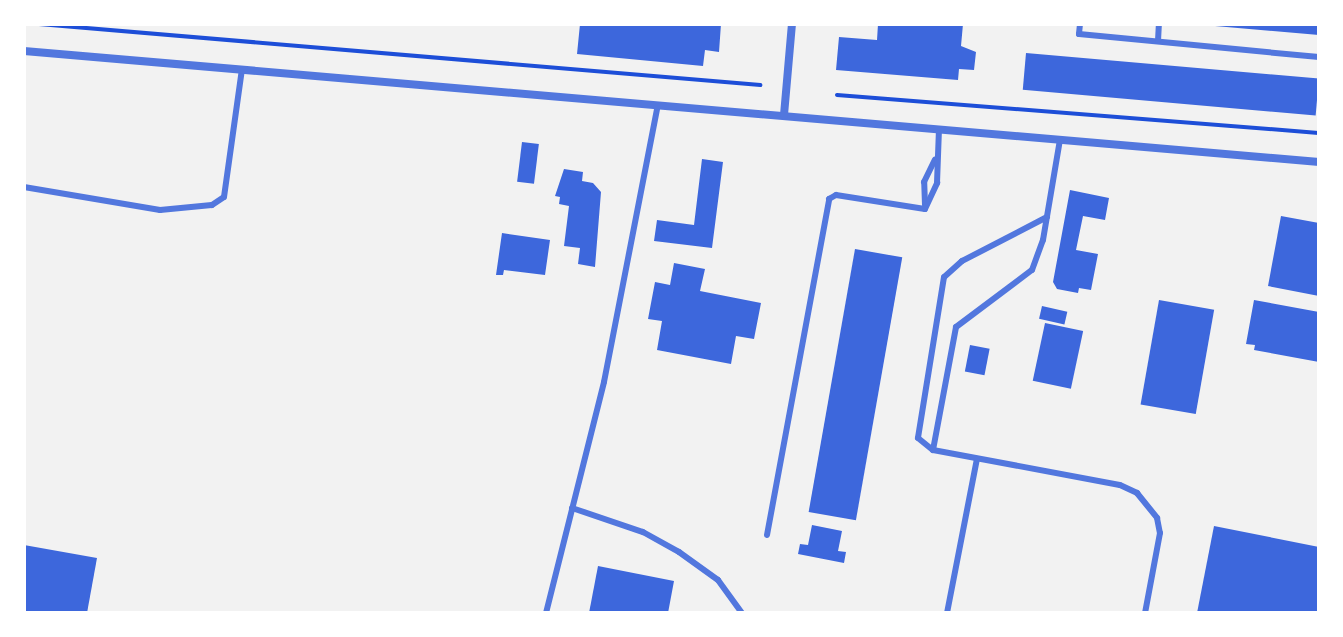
<!DOCTYPE html>
<html>
<head>
<meta charset="utf-8">
<style>
	body { margin:0 }
	#map { position:relative; width:1343px; height:637px; overflow:hidden; background:#f2f2f2; font-family:Merriweather,serif }
	div>[style] { position:absolute }
	[style*='--x'] { left:calc(var(--x)*1px); top:calc(var(--y)*1px); width:calc(var(--w)*1px); rotate:calc(var(--a)*1deg) }
	.building>* { inset:0; background:#3d67dc; transform-origin:0 0 }
	.path>* { height:4px; margin:-2px; padding:0 2px; transform-origin:2px; border-radius:2px; background:#1d4ed8 }
	.service>* { height:6px; margin:-3px; padding:0 3px; transform-origin:3px; border-radius:3px; background:#5277de }
	.minor>* { height:8px; margin:-4px; padding:0 4px; transform-origin:4px; border-radius:4px; background:#5277de }
	span { translate:-50% -50%; white-space:nowrap; text-align:center; line-height:1.15; -webkit-text-stroke:6px #fff; paint-order:stroke }
	.frame { position:absolute; inset:0; border:26px solid #fff; pointer-events:none }
</style>
</head>
<body>
<div id="map">
	<div class="building">
		<i style="clip-path:polygon(580px 24px,721px 24px,719px 52px,705px 50px,703px 66px,577px 54px)"></i>
		<i style="clip-path:polygon(878px 24px,963px 24px,961px 46px,976px 52px,974px 70px,959px 69px,958px 80px,836px 70px,839px 37px,877px 40px)"></i>
		<i style="clip-path:polygon(1215px 24px,1319px 24px,1319px 35px,1215px 26px)"></i>
		<i style="left:1026px;top:53px;width:294px;height:37px;rotate:5deg"></i>
		<i style="left:522px;top:142px;width:17px;height:40px;rotate:7deg"></i>
		<i style="clip-path:polygon(702px 159px,723px 162px,712px 248px,654px 241px,657px 220px,694px 225px)"></i>
		<i style="clip-path:polygon(564px 169px,583px 172px,582px 181px,593px 183px,601px 192px,595px 267px,578px 264px,580px 248px,564px 246px,569px 206px,559px 204px,560px 197px,555px 196px)"></i>
		<i style="clip-path:polygon(1070px 190px,1109px 198px,1105px 220px,1083px 216px,1076px 250px,1098px 254px,1091px 290px,1079px 288px,1078px 293px,1057px 289px,1053px 282px)"></i>
		<i style="clip-path:polygon(1281px 216px,1319px 223px,1319px 296px,1268px 286px)"></i>
		<i style="clip-path:polygon(502px 233px,550px 240px,545px 275px,504px 270px,503px 275px,496px 275px)"></i>
		<i style="left:855px;top:249px;width:48px;height:267px;rotate:10deg"></i>
		<i style="clip-path:polygon(674px 263px,705px 269px,700px 291px,761px 303px,754px 339px,736px 336px,731px 364px,657px 350px,662px 321px,648px 319px,655px 282px,670px 285px)"></i>
		<i style="left:1159px;top:300px;width:56px;height:106px;rotate:10deg"></i>
		<i style="clip-path:polygon(1254px 300px,1319px 312px,1319px 362px,1254px 350px,1255px 345px,1246px 344px)"></i>
		<i style="left:1042px;top:306px;width:26px;height:13px;rotate:13deg"></i>
		<i style="left:1045px;top:323px;width:39px;height:59px;rotate:12deg"></i>
		<i style="left:970px;top:345px;width:20px;height:27px;rotate:11deg"></i>
		<i style="clip-path:polygon(812px 525px,842px 531px,838px 551px,846px 552px,844px 563px,798px 554px,800px 544px,808px 545px)"></i>
		<i style="clip-path:polygon(1214px 526px,1319px 547px,1319px 613px,1197px 613px)"></i>
		<i style="clip-path:polygon(24px 545px,97px 558px,87px 613px,24px 613px)"></i>
		<i style="clip-path:polygon(598px 566px,674px 581px,668px 613px,589px 613px)"></i>
	</div>
	<div class="path">
		<i style="--x:39;--y:24;--w:724;--a:4.84"></i>
		<i style="--x:837;--y:95;--w:483;--a:4.5"></i>
	</div>
	<div class="service">
		<i style="--x:1080;--y:24;--w:10;--a:96"></i>
		<i style="--x:1079;--y:34;--w:241;--a:5.5"></i>
		<i style="--x:1158;--y:41;--w:17;--a:-87"></i>
		<i style="--x:24;--y:187;--w:138;--a:9.6"></i>
		<i style="--x:160;--y:210;--w:52;--a:-5.5"></i>
		<i style="--x:212;--y:205;--w:14;--a:-34"></i>
		<i style="--x:224;--y:197;--w:129;--a:-82"></i>
		<i style="--x:925;--y:205;--w:23;--a:-92"></i>
		<i style="--x:924;--y:182;--w:25;--a:-64"></i>
		<i style="--x:925;--y:209;--w:29;--a:-65"></i>
		<i style="--x:937;--y:183;--w:54;--a:-87.9"></i>
		<i style="--x:1047;--y:217;--w:96;--a:152.6"></i>
		<i style="--x:962;--y:261;--w:24;--a:138"></i>
		<i style="--x:944;--y:277;--w:163;--a:99.2"></i>
		<i style="--x:918;--y:438;--w:19;--a:39"></i>
		<i style="--x:933;--y:450;--w:190;--a:10.6"></i>
		<i style="--x:1120;--y:485;--w:19;--a:25"></i>
		<i style="--x:1137;--y:493;--w:32;--a:51"></i>
		<i style="--x:1157;--y:518;--w:15;--a:79"></i>
		<i style="--x:1160;--y:533;--w:81;--a:100.6"></i>
		<i style="--x:933;--y:450;--w:125;--a:-79.4"></i>
		<i style="--x:956;--y:327;--w:95;--a:-36.9"></i>
		<i style="--x:1032;--y:270;--w:32;--a:-70"></i>
		<i style="--x:1043;--y:240;--w:102;--a:-80.4"></i>
		<i style="--x:572;--y:508;--w:75;--a:18.7"></i>
		<i style="--x:643;--y:532;--w:41;--a:29.1"></i>
		<i style="--x:679;--y:552;--w:48;--a:35.7"></i>
		<i style="--x:718;--y:580;--w:41;--a:54"></i>
		<i style="--x:767;--y:535;--w:342;--a:-79.5"></i>
		<i style="--x:829;--y:199;--w:8;--a:-30"></i>
		<i style="--x:836;--y:195;--w:90;--a:8.9"></i>
		<i style="--x:546;--y:613;--w:238;--a:-75.9"></i>
		<i style="--x:604;--y:382;--w:282;--a:-79"></i>
		<i style="--x:947;--y:613;--w:157;--a:-79"></i>
	</div>
	<div class="minor">
		<i style="--x:24;--y:51;--w:1300;--a:4.9"></i>
		<i style="--x:784;--y:115;--w:91;--a:-85"></i>
	</div>
	<div class="frame"></div>
</div>
</body>
</html>
